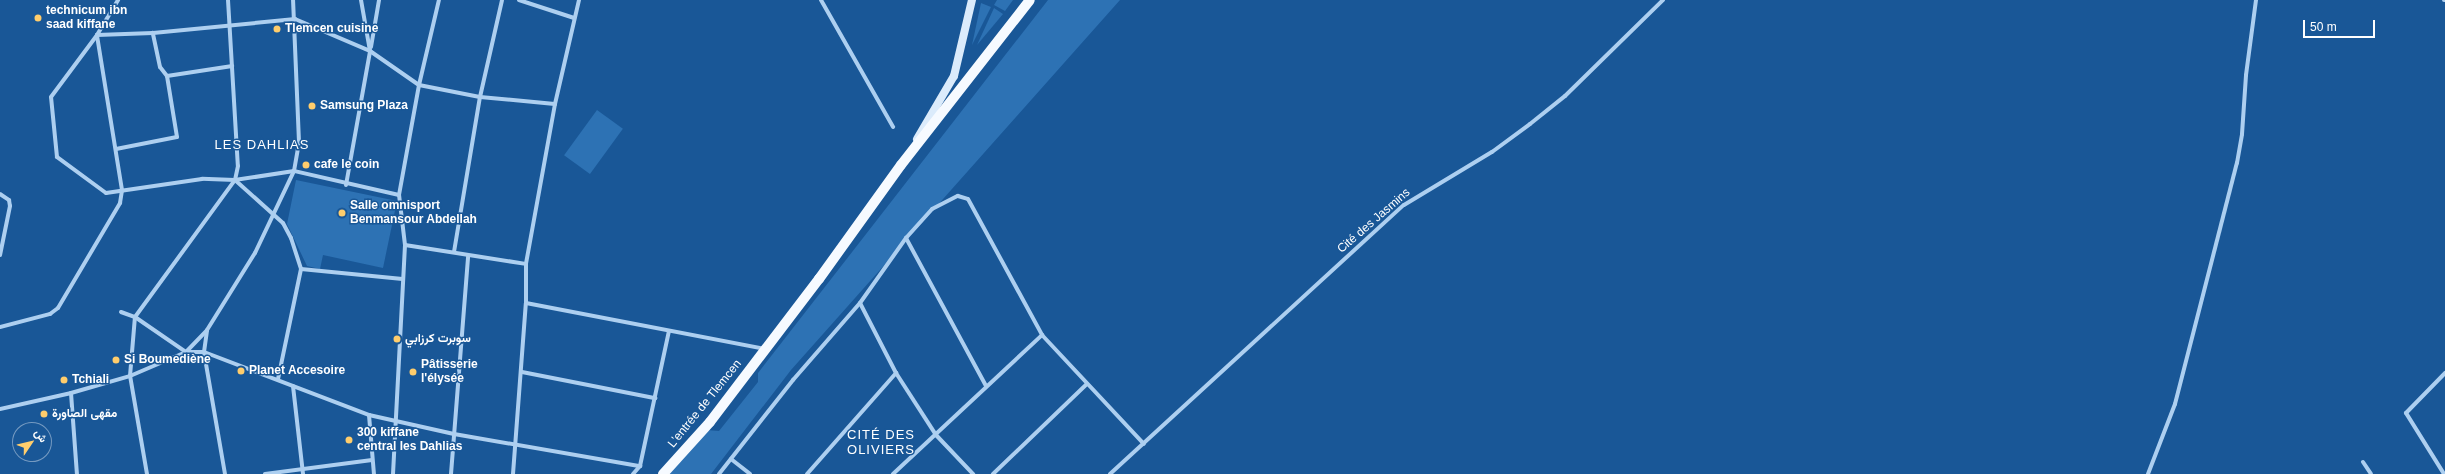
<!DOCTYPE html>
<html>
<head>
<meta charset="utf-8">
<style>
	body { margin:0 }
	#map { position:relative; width:2445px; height:474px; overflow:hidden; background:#195797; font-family:Arial,Vazirmatn,sans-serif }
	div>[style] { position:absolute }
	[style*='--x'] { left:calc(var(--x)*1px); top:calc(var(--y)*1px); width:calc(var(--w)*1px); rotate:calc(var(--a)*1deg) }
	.green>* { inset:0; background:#2d72b4; transform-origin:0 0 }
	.minor>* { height:4px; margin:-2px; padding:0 2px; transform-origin:2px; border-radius:2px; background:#adcff0 }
	.secondary>* { height:8px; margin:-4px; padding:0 4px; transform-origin:4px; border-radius:4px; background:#dbebfb }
	.primary>* { height:10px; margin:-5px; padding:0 5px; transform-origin:5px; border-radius:5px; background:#f6faff }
	.dots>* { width:11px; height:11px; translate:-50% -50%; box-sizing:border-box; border:2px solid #195797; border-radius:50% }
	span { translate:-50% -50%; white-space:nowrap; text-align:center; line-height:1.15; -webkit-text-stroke:3px #195797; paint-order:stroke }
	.poi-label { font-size:12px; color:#fff; font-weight:700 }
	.left { translate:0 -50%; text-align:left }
	.street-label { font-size:12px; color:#fff }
	.neighbourhood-label { font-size:13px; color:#fff; letter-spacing:1px }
	.north { position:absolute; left:12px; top:422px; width:40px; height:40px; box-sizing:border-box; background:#195797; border:1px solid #759ac1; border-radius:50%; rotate:55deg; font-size:11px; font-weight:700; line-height:16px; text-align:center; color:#fff }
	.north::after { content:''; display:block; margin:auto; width:14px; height:18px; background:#ffcd6c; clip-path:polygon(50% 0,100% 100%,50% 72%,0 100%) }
	.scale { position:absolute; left:2303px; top:20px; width:72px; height:18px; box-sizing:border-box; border:2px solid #fff; border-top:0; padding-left:5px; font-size:12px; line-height:14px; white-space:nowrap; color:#fff; -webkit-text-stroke:3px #195797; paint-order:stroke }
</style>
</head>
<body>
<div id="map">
	<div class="green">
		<i style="clip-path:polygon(997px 0,1013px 0,1005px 11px,994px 5px)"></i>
		<i style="clip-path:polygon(1048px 0,1120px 0,791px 370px,711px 474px,669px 474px,706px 430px,719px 431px,758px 382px,758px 373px)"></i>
		<i style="clip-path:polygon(981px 3px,991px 7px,972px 45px)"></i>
		<i style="clip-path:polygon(994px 8px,1003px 14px,977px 45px)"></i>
		<i style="left:597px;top:110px;width:32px;height:56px;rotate:36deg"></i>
		<i style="clip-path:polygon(296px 180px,397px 201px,383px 268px,323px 255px,320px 269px,307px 266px,287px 224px)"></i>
	</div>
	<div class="minor">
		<i style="--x:228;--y:0;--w:166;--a:86.6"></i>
		<i style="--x:238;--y:166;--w:14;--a:102"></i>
		<i style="--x:519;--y:0;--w:58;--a:18.1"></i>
		<i style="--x:579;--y:0;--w:107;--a:103"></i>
		<i style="--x:555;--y:104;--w:163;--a:100.3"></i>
		<i style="--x:526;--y:264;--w:39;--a:90"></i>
		<i style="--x:526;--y:303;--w:243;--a:10.9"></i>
		<i style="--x:821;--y:0;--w:146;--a:60.4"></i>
		<i style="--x:2444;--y:0;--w:1;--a:0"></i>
		<i style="--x:371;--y:47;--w:48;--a:-80.3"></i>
		<i style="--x:167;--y:76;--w:66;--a:-8.7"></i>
		<i style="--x:116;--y:149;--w:62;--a:-11.1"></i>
		<i style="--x:177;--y:137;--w:62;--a:-99.3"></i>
		<i style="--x:167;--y:76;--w:11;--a:-128"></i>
		<i style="--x:160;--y:67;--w:35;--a:-102"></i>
		<i style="--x:346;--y:185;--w:136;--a:-79.8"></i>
		<i style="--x:370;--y:51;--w:52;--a:-100"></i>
		<i style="--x:0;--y:194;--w:11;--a:34"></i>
		<i style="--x:9;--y:200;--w:6;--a:81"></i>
		<i style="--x:10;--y:206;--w:50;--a:101.5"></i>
		<i style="--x:399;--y:195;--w:108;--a:-167.1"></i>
		<i style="--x:294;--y:171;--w:60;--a:171.3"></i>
		<i style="--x:235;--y:180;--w:33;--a:-178"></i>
		<i style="--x:202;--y:179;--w:97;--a:171.7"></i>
		<i style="--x:106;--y:193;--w:61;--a:-143.7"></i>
		<i style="--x:57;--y:157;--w:60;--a:-95.7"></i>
		<i style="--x:51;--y:97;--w:77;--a:-53.4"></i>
		<i style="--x:97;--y:35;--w:56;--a:-2"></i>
		<i style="--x:153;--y:33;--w:143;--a:-5.6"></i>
		<i style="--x:295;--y:19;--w:82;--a:23.1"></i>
		<i style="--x:370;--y:51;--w:60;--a:34.8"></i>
		<i style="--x:419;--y:85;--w:62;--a:11.1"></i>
		<i style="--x:480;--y:97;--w:75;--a:5.3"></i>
		<i style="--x:906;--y:238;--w:168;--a:61.6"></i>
		<i style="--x:405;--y:245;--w:122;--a:8.9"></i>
		<i style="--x:454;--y:252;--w:157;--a:-80.5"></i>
		<i style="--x:480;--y:97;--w:99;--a:-77.2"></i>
		<i style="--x:301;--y:269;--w:102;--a:5.6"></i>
		<i style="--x:860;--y:303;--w:79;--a:62.8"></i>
		<i style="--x:896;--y:373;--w:74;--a:57.2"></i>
		<i style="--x:936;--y:435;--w:54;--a:46.5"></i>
		<i style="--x:121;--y:312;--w:15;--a:20"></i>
		<i style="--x:135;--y:317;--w:62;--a:34.5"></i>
		<i style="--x:186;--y:352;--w:18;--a:0"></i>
		<i style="--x:204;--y:352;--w:177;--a:20.9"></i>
		<i style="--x:369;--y:415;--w:87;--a:12.6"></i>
		<i style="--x:454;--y:434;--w:189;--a:9.8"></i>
		<i style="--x:0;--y:327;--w:52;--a:-14.6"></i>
		<i style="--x:50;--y:314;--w:10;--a:-37"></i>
		<i style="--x:58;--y:308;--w:122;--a:-59.4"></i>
		<i style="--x:120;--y:203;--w:13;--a:-81"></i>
		<i style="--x:122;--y:190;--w:157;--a:-99.2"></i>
		<i style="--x:97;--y:35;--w:41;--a:-59"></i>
		<i style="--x:522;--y:372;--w:136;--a:11.1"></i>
		<i style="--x:293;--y:386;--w:89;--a:83.5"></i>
		<i style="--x:71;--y:393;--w:81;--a:85.8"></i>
		<i style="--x:0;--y:409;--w:73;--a:-12.7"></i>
		<i style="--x:71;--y:393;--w:61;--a:-16.1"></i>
		<i style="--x:130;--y:376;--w:61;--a:-23.2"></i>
		<i style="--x:186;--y:352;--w:30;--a:-46"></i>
		<i style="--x:369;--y:415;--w:59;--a:85.2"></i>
		<i style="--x:731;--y:459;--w:24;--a:38"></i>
		<i style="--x:2363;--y:462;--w:14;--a:56"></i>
		<i style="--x:147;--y:474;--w:99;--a:-99.8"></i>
		<i style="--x:130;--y:376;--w:59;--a:-85.2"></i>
		<i style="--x:135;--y:317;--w:170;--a:-53.9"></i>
		<i style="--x:235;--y:180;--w:64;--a:41.9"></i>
		<i style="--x:283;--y:223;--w:17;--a:62"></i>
		<i style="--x:291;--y:238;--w:33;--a:72"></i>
		<i style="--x:301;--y:269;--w:112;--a:101.8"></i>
		<i style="--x:225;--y:474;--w:124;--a:-99.8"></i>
		<i style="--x:204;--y:352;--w:22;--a:-82"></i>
		<i style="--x:207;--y:330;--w:91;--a:-58.1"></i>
		<i style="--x:255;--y:253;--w:91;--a:-64.6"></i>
		<i style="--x:294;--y:171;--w:29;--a:-80"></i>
		<i style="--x:299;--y:142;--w:142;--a:-92.4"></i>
		<i style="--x:265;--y:474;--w:108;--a:-7.5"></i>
		<i style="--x:393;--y:474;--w:229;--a:-87"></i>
		<i style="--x:405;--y:245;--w:50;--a:-96.8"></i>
		<i style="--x:399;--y:195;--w:112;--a:-79.7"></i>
		<i style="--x:419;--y:85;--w:87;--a:-76.8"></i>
		<i style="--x:451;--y:474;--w:219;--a:-85.5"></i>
		<i style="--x:513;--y:474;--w:171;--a:-85.7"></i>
		<i style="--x:633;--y:474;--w:11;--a:-49"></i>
		<i style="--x:640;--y:466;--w:138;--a:-77.9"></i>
		<i style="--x:719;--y:474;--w:120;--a:-51.8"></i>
		<i style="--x:793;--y:380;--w:102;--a:-49"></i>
		<i style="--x:860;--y:303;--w:80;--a:-54.7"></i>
		<i style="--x:906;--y:238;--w:39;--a:-48"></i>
		<i style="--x:932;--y:209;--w:29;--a:-27"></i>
		<i style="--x:958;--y:196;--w:10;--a:17"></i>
		<i style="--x:968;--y:199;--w:155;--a:61.4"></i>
		<i style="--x:1042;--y:335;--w:149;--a:46.9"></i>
		<i style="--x:807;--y:474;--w:135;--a:-48.6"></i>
		<i style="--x:893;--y:474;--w:204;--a:-43"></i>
		<i style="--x:993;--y:474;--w:130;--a:-43.8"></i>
		<i style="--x:1110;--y:474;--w:398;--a:-42.5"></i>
		<i style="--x:1404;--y:205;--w:103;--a:-31.1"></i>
		<i style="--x:1492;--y:152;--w:47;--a:-36.4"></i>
		<i style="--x:1530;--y:124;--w:45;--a:-38.7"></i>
		<i style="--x:1565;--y:96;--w:137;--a:-44.4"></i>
		<i style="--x:2148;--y:474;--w:75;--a:-68.9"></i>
		<i style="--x:2175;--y:404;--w:249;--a:-75.6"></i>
		<i style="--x:2237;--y:163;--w:29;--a:-80"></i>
		<i style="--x:2242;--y:134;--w:59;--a:-86.1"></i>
		<i style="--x:2246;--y:75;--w:76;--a:-82.4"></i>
		<i style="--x:2444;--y:474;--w:72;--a:-121.9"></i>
		<i style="--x:2406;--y:413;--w:56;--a:-45.7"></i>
	</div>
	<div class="secondary">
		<i style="--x:917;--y:139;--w:73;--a:-59.6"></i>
		<i style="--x:954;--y:76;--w:78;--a:-76.7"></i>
	</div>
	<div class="primary">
		<i style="--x:663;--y:474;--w:70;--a:-47.9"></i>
		<i style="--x:710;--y:422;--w:180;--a:-52.7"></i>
		<i style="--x:819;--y:279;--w:140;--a:-54.3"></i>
		<i style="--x:901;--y:165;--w:209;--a:-52"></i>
	</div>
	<div class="dots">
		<i style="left:38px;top:18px;background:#ffcd6c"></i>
		<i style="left:277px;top:29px;background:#ffcd6c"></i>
		<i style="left:312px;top:106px;background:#ffcd6c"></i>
		<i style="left:306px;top:165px;background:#ffcd6c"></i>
		<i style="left:342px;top:213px;background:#ffcd6c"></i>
		<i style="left:397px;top:339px;background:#ffcd6c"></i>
		<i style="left:116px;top:360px;background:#ffcd6c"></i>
		<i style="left:241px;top:371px;background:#ffcd6c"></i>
		<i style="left:413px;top:372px;background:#ffcd6c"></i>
		<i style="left:64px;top:380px;background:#ffcd6c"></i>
		<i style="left:44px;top:414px;background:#ffcd6c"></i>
		<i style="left:349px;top:440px;background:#ffcd6c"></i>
	</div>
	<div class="poi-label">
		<span class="left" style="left:46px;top:18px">technicum ibn<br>saad kiffane</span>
		<span class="left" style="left:285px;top:29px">Tlemcen cuisine</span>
		<span class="left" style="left:320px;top:106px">Samsung Plaza</span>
		<span class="left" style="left:314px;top:165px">cafe le coin</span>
		<span class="left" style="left:350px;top:213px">Salle omnisport<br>Benmansour Abdellah</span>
		<span class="left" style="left:405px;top:339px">سوبرت كرزابي</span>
		<span class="left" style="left:124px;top:360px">Si Boumediène</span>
		<span class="left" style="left:421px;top:372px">Pâtisserie<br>l'élysée</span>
		<span class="left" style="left:249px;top:371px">Planet Accesoire</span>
		<span class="left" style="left:72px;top:380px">Tchiali</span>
		<span class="left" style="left:52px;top:414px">مقهى الصاورة</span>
		<span class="left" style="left:357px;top:440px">300 kiffane<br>central les Dahlias</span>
	</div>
	<div class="street-label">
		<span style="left:1374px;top:221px;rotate:-41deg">Cité des Jasmins</span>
		<span style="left:705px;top:404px;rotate:-51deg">L'entrée de Tlemcen</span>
	</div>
	<div class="neighbourhood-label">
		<span style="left:262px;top:145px">LES DAHLIAS</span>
		<span style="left:881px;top:443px">CITÉ DES<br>OLIVIERS</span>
	</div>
	<div class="north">ش</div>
	<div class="scale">50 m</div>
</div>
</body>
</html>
